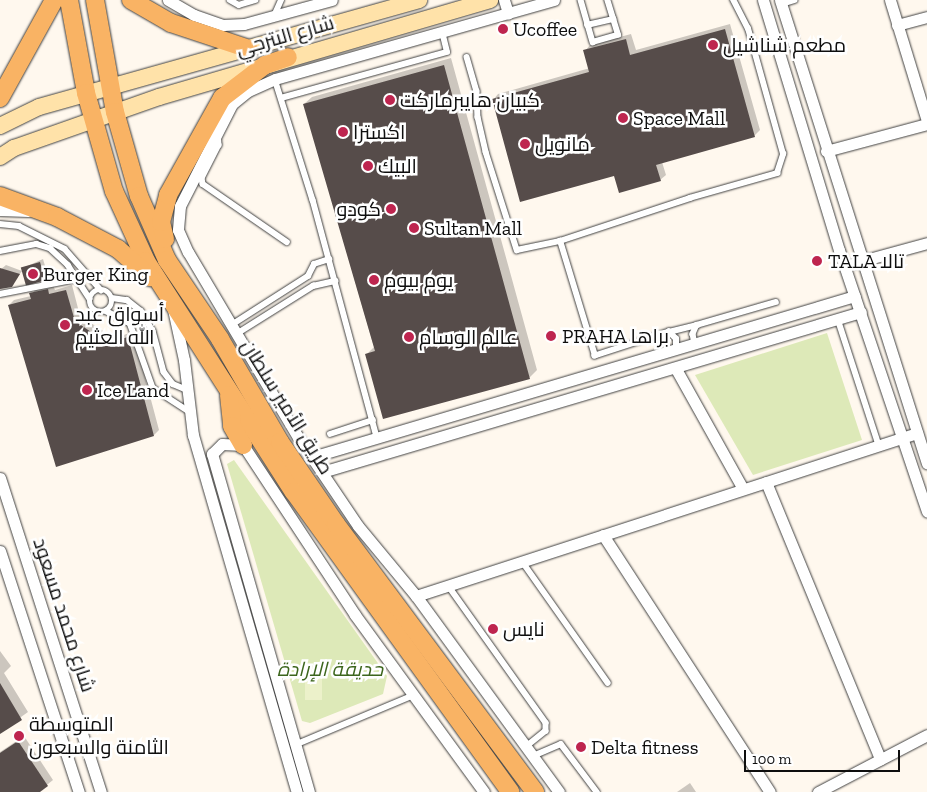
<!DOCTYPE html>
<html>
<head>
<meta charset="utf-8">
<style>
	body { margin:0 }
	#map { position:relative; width:927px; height:792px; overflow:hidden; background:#fff8ee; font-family:"Zilla Slab",Cairo,serif }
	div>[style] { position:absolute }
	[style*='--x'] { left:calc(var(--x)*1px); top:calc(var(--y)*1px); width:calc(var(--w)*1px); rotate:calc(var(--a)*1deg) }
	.green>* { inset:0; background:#dde9b8 }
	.pitch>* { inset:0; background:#ecf1ca; transform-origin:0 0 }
	.shadow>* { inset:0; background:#0003 }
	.building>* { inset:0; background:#564c4a; transform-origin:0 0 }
	.roads { filter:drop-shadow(0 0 1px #414141) drop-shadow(0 0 1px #414141) }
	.lane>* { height:5.5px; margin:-2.75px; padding:0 2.75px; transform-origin:2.75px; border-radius:2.75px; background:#fff }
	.lane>.ring { margin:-2.75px; padding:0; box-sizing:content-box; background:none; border:5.5px solid #fff; border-radius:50% }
	.street>* { height:11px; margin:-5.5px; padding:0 5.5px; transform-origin:5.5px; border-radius:5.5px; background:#fff }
	.secondary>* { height:16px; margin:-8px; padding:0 8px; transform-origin:8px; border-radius:8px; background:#ffe2a9 }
	.primary>* { height:18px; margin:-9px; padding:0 9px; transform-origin:9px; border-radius:9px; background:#f9b364 }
	.dots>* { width:14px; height:14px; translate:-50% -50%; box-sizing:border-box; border:2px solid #fff; border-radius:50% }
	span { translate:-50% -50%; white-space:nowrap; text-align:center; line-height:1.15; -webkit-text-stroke:5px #fff; paint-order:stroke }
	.poi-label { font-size:20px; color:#0e0e0e }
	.left { translate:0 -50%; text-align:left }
	.right { translate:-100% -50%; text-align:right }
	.street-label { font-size:20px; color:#0e0e0e }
	.park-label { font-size:20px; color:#3d661d; font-style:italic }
	.scale { position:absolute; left:744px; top:750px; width:156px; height:22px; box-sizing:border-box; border:2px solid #0e0e0e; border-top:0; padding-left:6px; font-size:15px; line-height:18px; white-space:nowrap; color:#0e0e0e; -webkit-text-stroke:4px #fff; paint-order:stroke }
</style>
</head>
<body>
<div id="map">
	<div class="green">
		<i style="clip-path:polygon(827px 333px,862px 440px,753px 475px,695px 375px)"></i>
		<i style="clip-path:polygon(234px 460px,387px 676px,383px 694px,310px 723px,302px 721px,227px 464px)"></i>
	</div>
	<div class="pitch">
		<i style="left:305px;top:667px;width:17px;height:33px"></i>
	</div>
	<div class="shadow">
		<i style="clip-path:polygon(730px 24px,760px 130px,754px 136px,662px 162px,666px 175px,660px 180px,615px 174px,493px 100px,498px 94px,590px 68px,585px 51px,590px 45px,631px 34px,636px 50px)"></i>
		<i style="clip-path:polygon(451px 58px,537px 370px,530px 377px,384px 418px,367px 354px,374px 347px,304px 104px,312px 97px)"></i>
		<i style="clip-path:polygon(43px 259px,48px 276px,45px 279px,23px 268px)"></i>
		<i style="clip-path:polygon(6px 265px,22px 271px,11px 286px,0 289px,0 270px)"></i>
		<i style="clip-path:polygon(53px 285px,55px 290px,72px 285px,80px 316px,114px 338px,133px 332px,159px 430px,154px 435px,9px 305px,14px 300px,31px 296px,36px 288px)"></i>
		<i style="clip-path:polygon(0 651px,11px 666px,4px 673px,28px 712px,0 732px)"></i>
		<i style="clip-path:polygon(24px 736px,53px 780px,38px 792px,0 792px,0 752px)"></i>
		<i style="clip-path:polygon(690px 783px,696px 792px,677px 792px)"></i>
	</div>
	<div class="building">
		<i style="clip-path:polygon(725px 29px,755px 137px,656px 165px,661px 181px,619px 193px,614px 176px,520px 202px,492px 99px,589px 72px,583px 50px,626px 39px,630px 55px)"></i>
		<i style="clip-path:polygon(444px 65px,530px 379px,383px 419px,365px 354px,375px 351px,303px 104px)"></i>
		<i style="left:40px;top:262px;width:19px;height:20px;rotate:74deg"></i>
		<i style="clip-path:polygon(0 268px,20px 274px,12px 287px,0 289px)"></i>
		<i style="clip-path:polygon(48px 289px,49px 294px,66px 290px,75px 321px,107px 343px,128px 337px,154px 436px,56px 467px,8px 305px,31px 299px,29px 293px)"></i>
		<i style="clip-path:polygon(0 683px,22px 720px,0 734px)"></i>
		<i style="clip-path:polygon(18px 741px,48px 786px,40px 792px,0 792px,0 753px)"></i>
	</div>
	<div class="roads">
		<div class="lane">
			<i style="--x:230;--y:0;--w:10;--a:29"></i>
			<i style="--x:239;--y:5;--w:17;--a:-17"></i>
			<i style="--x:581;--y:0;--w:44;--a:74.1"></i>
			<i style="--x:593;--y:42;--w:26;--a:-16"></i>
			<i style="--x:618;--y:35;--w:37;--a:-107"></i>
			<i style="--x:782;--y:4;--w:13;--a:-18"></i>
			<i style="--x:274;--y:16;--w:17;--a:-66"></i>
			<i style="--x:587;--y:25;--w:27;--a:-13"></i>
			<i style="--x:467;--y:57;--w:35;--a:74"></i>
			<i style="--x:477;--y:91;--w:26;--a:88"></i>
			<i style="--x:478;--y:117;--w:36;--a:77"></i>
			<i style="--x:486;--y:152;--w:103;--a:72.4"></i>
			<i style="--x:517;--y:250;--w:44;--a:-11.8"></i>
			<i style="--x:275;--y:79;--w:127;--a:72.6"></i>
			<i style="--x:313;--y:200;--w:246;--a:74.9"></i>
			<i style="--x:281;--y:98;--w:172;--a:-15.5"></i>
			<i style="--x:447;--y:52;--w:21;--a:-104"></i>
			<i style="--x:218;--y:133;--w:12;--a:85"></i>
			<i style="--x:219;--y:145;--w:37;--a:117"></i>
			<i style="--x:202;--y:178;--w:6;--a:81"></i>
			<i style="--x:203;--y:184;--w:102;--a:34.6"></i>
			<i style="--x:0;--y:224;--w:19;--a:6"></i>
			<i style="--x:19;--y:226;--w:51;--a:26.6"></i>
			<i style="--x:65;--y:249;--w:55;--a:48.7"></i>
			<i style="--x:0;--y:251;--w:37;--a:-11"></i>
			<i style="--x:36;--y:244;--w:15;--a:16"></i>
			<i style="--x:50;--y:248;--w:25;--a:43"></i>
			<i style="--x:68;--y:265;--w:40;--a:57.1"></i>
			<i class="ring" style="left:90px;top:290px;width:16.5px;height:16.5px"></i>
			<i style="--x:0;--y:294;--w:78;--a:-11"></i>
			<i style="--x:112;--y:298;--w:15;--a:8"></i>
			<i style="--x:127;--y:300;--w:18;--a:38"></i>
			<i style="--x:141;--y:311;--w:23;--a:59"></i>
			<i style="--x:153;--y:331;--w:42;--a:75"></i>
			<i style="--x:164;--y:372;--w:15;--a:53"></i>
			<i style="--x:173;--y:384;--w:15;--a:23"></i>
			<i style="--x:106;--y:311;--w:27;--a:27"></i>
			<i style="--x:130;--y:323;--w:69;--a:70.5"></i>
			<i style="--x:153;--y:388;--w:44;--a:33"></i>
			<i style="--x:838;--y:319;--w:133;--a:72"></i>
			<i style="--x:233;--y:324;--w:89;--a:-32.6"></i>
			<i style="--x:308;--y:276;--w:13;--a:-63"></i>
			<i style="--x:314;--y:264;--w:16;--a:-18"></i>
			<i style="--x:697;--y:325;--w:82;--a:-16.2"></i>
			<i style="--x:669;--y:332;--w:78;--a:162"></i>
			<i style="--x:595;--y:356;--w:120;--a:-106.9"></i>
			<i style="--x:560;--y:241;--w:137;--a:-18.3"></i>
			<i style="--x:690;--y:198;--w:91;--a:-16"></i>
			<i style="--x:777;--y:173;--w:20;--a:-72"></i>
			<i style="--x:783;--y:154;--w:130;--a:-105.6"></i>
			<i style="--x:748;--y:29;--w:33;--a:-117"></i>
			<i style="--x:238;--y:333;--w:89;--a:-32.1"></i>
			<i style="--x:313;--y:286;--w:23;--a:-13"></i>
			<i style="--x:676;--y:350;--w:11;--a:-90"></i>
			<i style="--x:676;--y:339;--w:10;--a:-135"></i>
			<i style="--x:669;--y:332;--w:29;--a:-14"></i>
			<i style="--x:697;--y:325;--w:10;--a:114"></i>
			<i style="--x:693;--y:334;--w:10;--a:79"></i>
			<i style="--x:330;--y:434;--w:45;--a:-18"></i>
			<i style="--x:522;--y:561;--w:149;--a:54.8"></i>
			<i style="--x:448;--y:585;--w:169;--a:54.6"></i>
			<i style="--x:546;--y:723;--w:8;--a:90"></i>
			<i style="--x:546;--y:731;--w:26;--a:141"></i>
			<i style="--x:295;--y:745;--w:129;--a:-22.8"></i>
			<i style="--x:533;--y:756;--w:30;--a:-23"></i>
			<i style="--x:561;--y:744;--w:60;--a:53.1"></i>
		</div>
		<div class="street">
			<i style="--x:168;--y:0;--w:30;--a:30"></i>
			<i style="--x:194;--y:15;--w:31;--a:19"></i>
			<i style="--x:223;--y:25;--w:21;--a:-3"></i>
			<i style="--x:244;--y:24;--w:91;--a:-15.3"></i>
			<i style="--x:504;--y:0;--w:14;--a:73"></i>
			<i style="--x:554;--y:0;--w:290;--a:164.2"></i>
			<i style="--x:275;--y:79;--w:30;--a:156"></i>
			<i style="--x:248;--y:91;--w:21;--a:141"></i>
			<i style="--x:232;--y:104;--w:114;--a:117"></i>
			<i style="--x:180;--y:206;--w:24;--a:95"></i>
			<i style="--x:178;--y:230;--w:24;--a:66"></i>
			<i style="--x:188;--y:252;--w:215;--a:59.3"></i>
			<i style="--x:298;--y:437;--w:107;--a:56"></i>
			<i style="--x:358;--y:526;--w:91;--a:50.4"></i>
			<i style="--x:416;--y:596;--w:243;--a:53.9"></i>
			<i style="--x:763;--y:0;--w:261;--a:73.1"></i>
			<i style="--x:839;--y:250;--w:276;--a:71.4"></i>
			<i style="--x:780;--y:0;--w:486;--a:72.4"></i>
			<i style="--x:890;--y:0;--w:127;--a:73"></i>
			<i style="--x:897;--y:25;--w:31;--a:-15"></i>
			<i style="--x:826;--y:151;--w:105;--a:-15"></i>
			<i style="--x:0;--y:210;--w:28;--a:2"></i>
			<i style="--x:854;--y:263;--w:76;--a:-15.3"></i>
			<i style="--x:173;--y:309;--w:52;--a:77.8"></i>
			<i style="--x:184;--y:360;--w:76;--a:83.2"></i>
			<i style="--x:193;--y:435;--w:372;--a:73.8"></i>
			<i style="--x:676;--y:369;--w:137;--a:60.8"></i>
			<i style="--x:312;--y:457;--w:566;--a:-16.52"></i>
			<i style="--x:322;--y:472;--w:562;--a:-16.53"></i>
			<i style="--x:0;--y:478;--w:330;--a:72.2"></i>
			<i style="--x:766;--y:482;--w:300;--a:67.6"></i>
			<i style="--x:603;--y:535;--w:306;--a:57"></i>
			<i style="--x:0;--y:551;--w:254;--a:71.9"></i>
			<i style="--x:416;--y:596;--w:527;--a:-18.02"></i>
			<i style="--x:309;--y:792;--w:352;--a:-106"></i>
			<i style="--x:212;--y:454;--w:14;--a:-45"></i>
			<i style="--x:222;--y:444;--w:21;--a:3"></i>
			<i style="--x:243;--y:445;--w:204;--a:56.6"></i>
			<i style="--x:355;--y:615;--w:219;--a:53.9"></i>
			<i style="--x:818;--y:792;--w:123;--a:-27.6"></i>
		</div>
		<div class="secondary">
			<i style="--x:0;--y:126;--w:43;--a:-26"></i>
			<i style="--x:39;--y:107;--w:395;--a:-15.7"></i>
			<i style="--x:0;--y:157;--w:17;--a:-33"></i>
			<i style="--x:14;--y:148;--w:154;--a:-19.4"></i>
			<i style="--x:159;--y:97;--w:345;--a:-16.3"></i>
		</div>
		<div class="primary">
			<i style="--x:69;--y:0;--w:95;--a:79.6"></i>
			<i style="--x:86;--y:93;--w:102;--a:74.1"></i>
			<i style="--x:114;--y:191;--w:77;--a:65.4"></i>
			<i style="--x:146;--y:261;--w:274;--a:57.4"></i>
			<i style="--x:294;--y:492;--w:370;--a:54.2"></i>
			<i style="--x:95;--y:0;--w:114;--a:79.9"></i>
			<i style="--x:115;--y:112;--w:87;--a:74.1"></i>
			<i style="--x:139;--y:196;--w:70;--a:66.4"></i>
			<i style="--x:167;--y:260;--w:95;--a:56.1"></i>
			<i style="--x:220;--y:339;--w:119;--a:59.8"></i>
			<i style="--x:280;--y:442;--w:99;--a:55.7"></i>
			<i style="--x:336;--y:524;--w:334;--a:53.4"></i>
			<i style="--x:131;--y:0;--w:46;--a:29.9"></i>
			<i style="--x:171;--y:23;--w:82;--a:18.4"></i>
			<i style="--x:0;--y:98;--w:112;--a:-61.1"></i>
			<i style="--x:0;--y:196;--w:61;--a:20.2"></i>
			<i style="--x:57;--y:217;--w:69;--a:27.7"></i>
			<i style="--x:118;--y:249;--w:43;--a:41.2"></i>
			<i style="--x:165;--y:239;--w:17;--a:-103"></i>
			<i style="--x:161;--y:222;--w:28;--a:-75"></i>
			<i style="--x:168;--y:195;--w:111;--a:-60.9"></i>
			<i style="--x:222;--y:98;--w:54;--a:-37.5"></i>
			<i style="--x:265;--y:65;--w:24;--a:-19"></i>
			<i style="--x:229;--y:395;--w:31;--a:84"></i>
			<i style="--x:232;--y:426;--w:22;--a:60"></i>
		</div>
	</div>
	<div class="dots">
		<i style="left:503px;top:29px;background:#be254f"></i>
		<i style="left:713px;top:45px;background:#be254f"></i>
		<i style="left:390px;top:100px;background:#be254f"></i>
		<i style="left:623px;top:118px;background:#be254f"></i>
		<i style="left:343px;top:132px;background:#be254f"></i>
		<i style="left:525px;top:144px;background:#be254f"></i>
		<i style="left:368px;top:166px;background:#be254f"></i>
		<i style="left:391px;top:209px;background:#be254f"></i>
		<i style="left:414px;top:228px;background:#be254f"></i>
		<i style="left:817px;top:261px;background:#be254f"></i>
		<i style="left:33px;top:274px;background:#be254f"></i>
		<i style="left:374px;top:280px;background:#be254f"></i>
		<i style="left:65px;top:325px;background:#be254f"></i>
		<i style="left:551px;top:336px;background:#be254f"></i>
		<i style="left:409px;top:337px;background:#be254f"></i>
		<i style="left:87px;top:390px;background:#be254f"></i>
		<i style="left:493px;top:629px;background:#be254f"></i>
		<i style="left:19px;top:736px;background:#be254f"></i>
		<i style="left:581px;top:747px;background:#be254f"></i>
	</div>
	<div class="poi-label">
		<span class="left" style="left:513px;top:29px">Ucoffee</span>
		<span class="left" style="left:723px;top:45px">مطعم شناشيل</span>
		<span class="left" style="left:400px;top:100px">كبيان هايبرماركت</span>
		<span class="left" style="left:633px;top:118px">Space Mall</span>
		<span class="left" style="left:353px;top:132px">اكسترا</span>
		<span class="left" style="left:535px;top:144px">مانويل</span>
		<span class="left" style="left:378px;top:166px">البيك</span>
		<span class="right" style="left:381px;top:209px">كودو</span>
		<span class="left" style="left:424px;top:228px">Sultan Mall</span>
		<span class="left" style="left:828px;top:261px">TALA تالا</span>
		<span class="left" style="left:43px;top:274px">Burger King</span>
		<span class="left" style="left:384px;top:280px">يوم بيوم</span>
		<span class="left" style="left:75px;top:326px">أسواق عبد<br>الله العثيم</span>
		<span class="left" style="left:562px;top:336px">PRAHA براها</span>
		<span class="left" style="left:419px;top:337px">عالم الوسام</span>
		<span class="left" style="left:97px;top:390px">Ice Land</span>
		<span class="left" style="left:503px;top:629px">نايس</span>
		<span class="left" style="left:29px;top:736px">المتوسطة<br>الثامنة والسبعون</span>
		<span class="left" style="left:591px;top:747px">Delta fitness</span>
	</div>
	<div class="street-label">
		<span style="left:285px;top:36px;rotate:-16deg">شارع البترجي</span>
		<span style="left:287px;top:407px;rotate:58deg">طريق الأمير سلطان</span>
		<span style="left:64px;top:615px;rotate:72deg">شارع محمد مسعود</span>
	</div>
	<div class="park-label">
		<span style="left:330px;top:669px">حديقة الإرادة</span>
	</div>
	<div class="scale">100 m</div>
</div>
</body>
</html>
